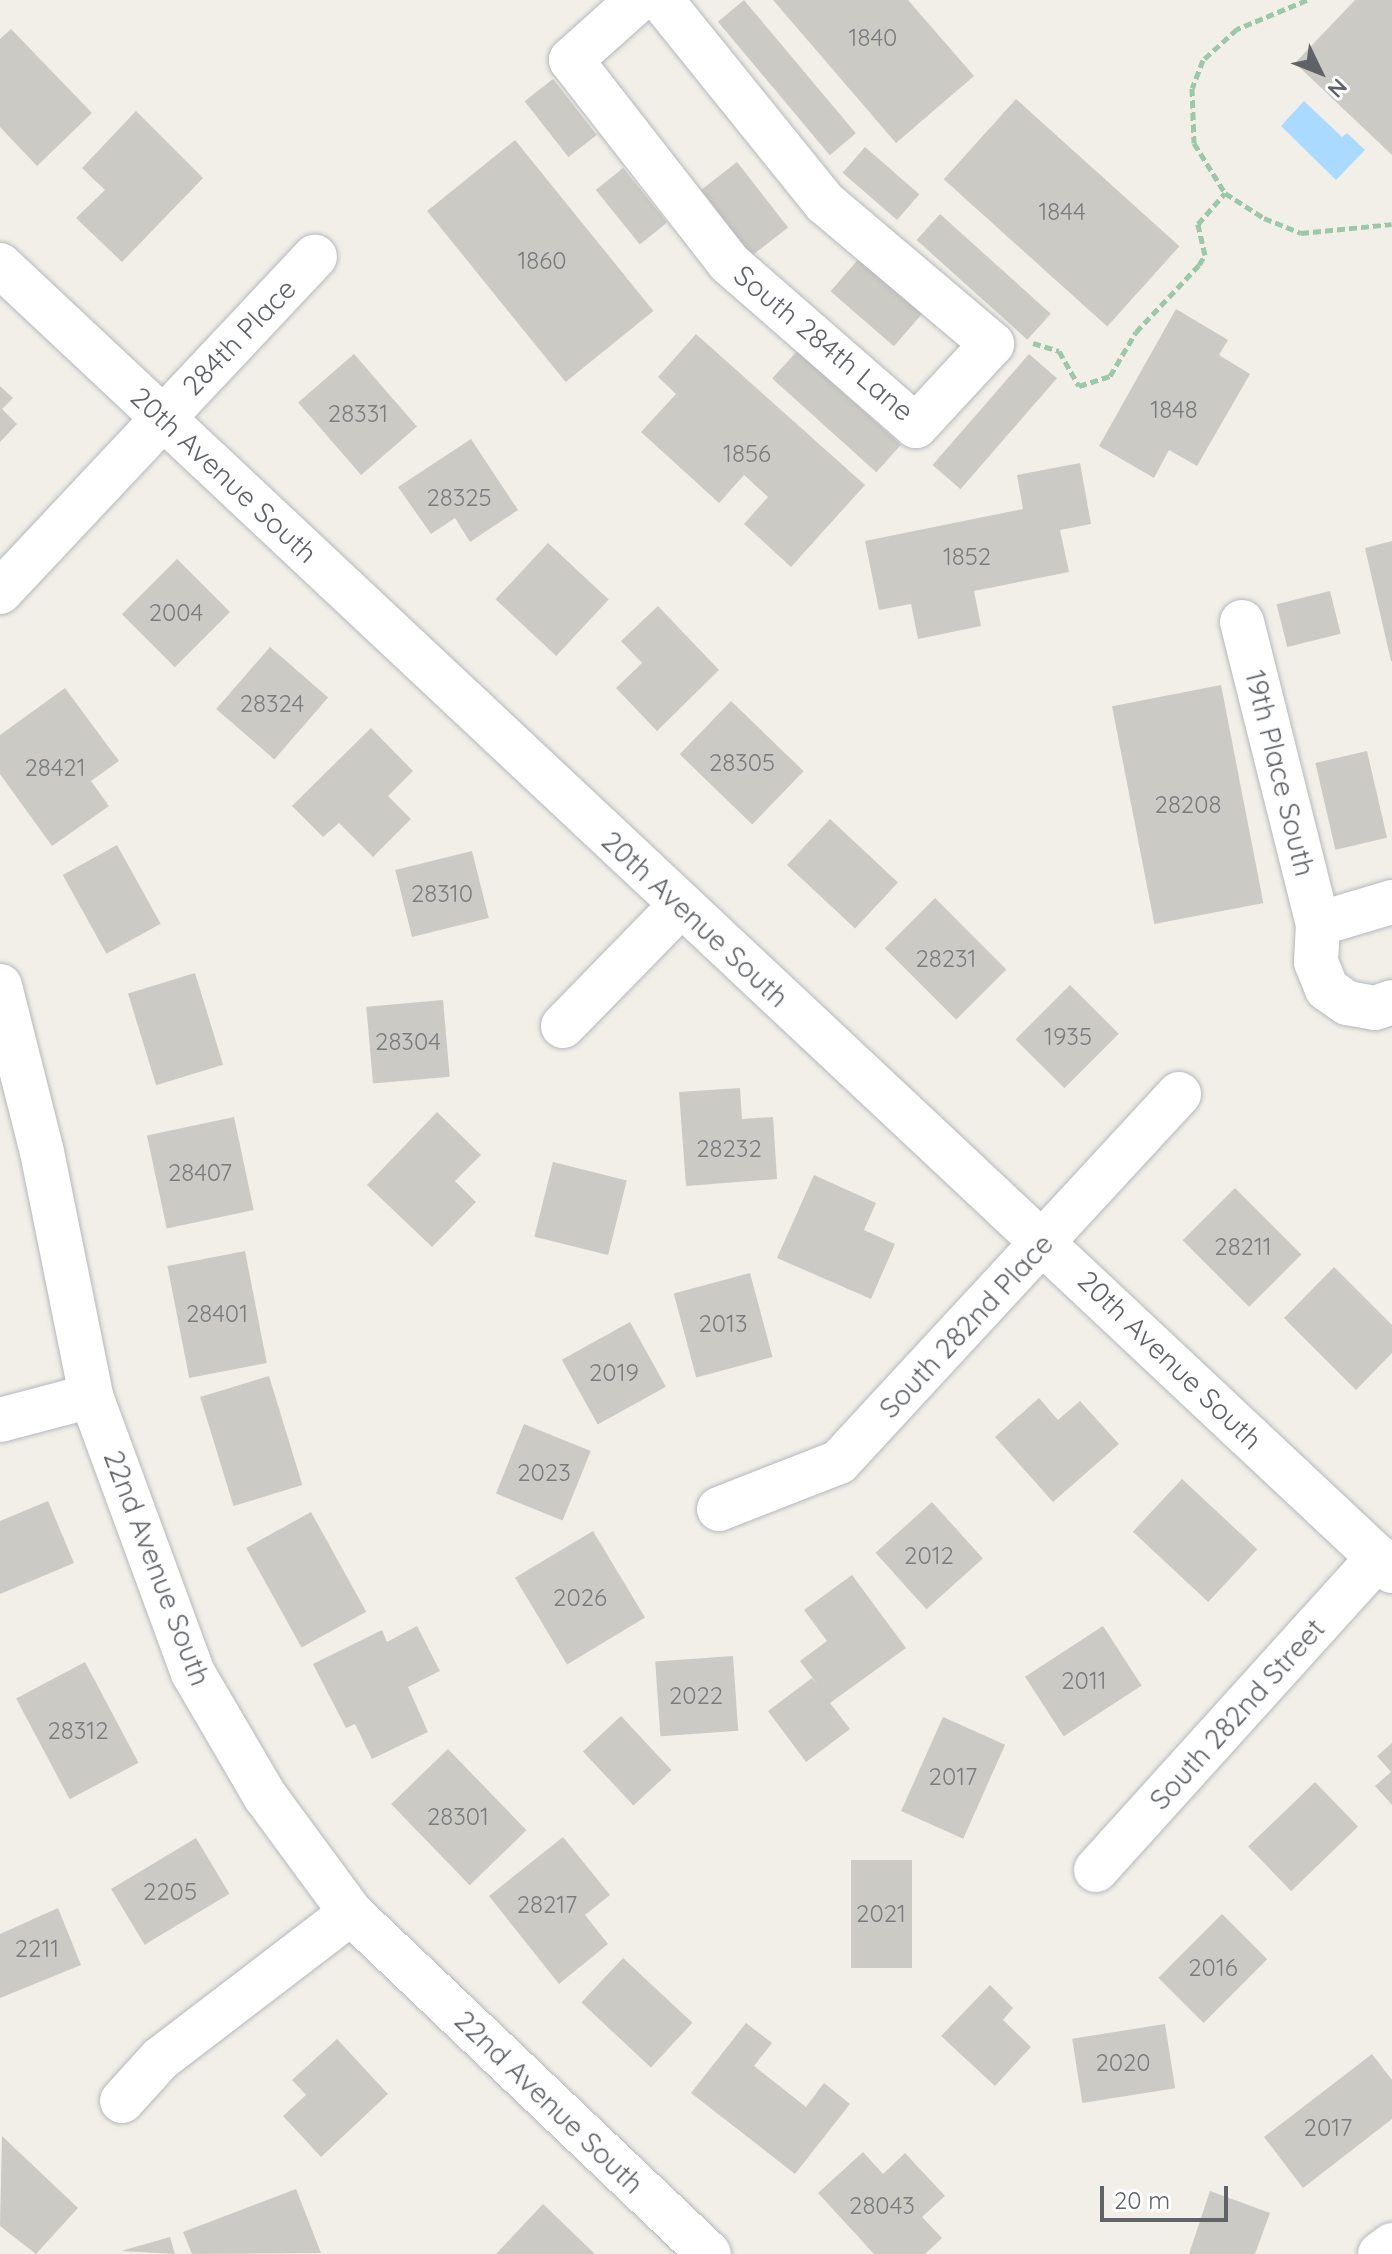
<!DOCTYPE html>
<html>
<head>
<meta charset="utf-8">
<style>
	body { margin:0 }
	#map { position:relative; width:1392px; height:2254px; overflow:hidden; background:#f1efe8; font-family:Quicksand,sans-serif }
	div>[style] { position:absolute }
	[style*='--x'] { left:calc(var(--x)*1px); top:calc(var(--y)*1px); width:calc(var(--w)*1px); rotate:calc(var(--a)*1deg) }
	.water>* { inset:0; background:#aadaff }
	.building>* { inset:0; background:#cccac5; transform-origin:0 0 }
	.path>* { height:5px; margin-top:-2.5px; transform-origin:0; background:repeating-linear-gradient(90deg,#9cc7a9 0 8px,transparent 0 12px) }
	.roads { filter:drop-shadow(0 0 2px #b5b8bc) drop-shadow(0 0 2px #b5b8bc) }
	.minor>* { height:44px; margin:-22px; padding:0 22px; transform-origin:22px; border-radius:22px; background:#fff }
	span { translate:-50% -50%; white-space:nowrap; text-align:center; line-height:1.15; -webkit-text-stroke:7px #fff; paint-order:stroke }
	.number-label { font-size:24px; color:#7a7d7f }
	.number-label span { -webkit-text-stroke-width:0 }
	.street-label { font-size:28px; color:#5f6368 }
	.north { position:absolute; left:1280px; top:32px; width:80px; height:80px; -webkit-text-stroke:6px #fff; paint-order:stroke; rotate:133deg; font-size:22px; font-weight:700; line-height:32px; text-align:center; color:#5f6368 }
	.north::after { content:''; display:block; margin:auto; width:28px; height:36px; background:#5f6368; clip-path:polygon(50% 0,100% 100%,50% 72%,0 100%) }
	.scale { position:absolute; left:1100px; top:2186px; width:128px; height:36px; box-sizing:border-box; border:4px solid #5f6368; border-top:0; padding-left:10px; font-size:24px; line-height:28px; white-space:nowrap; color:#5f6368; -webkit-text-stroke:6px #fff; paint-order:stroke }
</style>
</head>
<body>
<div id="map">
	<div class="water">
		<i style="clip-path:polygon(1304px 101px,1342px 137px,1347px 133px,1365px 150px,1336px 180px,1281px 126px)"></i>
	</div>
	<div class="building">
		<i style="left:744px;top:0;width:174px;height:34px;rotate:50deg"></i>
		<i style="clip-path:polygon(773px 0,908px 0,974px 76px,896px 143px)"></i>
		<i style="clip-path:polygon(1355px 0,1392px 0,1392px 155px,1295px 63px)"></i>
		<i style="clip-path:polygon(11px 29px,92px 113px,37px 166px,0 127px,0 39px)"></i>
		<i style="left:553px;top:79px;width:71px;height:36px;rotate:52deg"></i>
		<i style="left:1016px;top:99px;width:220px;height:108px;rotate:42deg"></i>
		<i style="clip-path:polygon(136px 111px,203px 178px,122px 262px,76px 218px,105px 190px,82px 168px)"></i>
		<i style="left:515px;top:140px;width:220px;height:113px;rotate:51deg"></i>
		<i style="left:865px;top:147px;width:72px;height:34px;rotate:41deg"></i>
		<i style="left:737px;top:162px;width:83px;height:46px;rotate:52deg"></i>
		<i style="left:623px;top:168px;width:70px;height:35px;rotate:51deg"></i>
		<i style="left:940px;top:214px;width:149px;height:35px;rotate:42deg"></i>
		<i style="left:862px;top:255px;width:84px;height:48px;rotate:41deg"></i>
		<i style="clip-path:polygon(1176px 309px,1228px 340px,1219px 355px,1250px 374px,1197px 466px,1169px 450px,1154px 478px,1099px 446px)"></i>
		<i style="clip-path:polygon(696px 334px,865px 485px,791px 567px,744px 524px,768px 497px,744px 475px,719px 503px,641px 432px,676px 394px,658px 377px)"></i>
		<i style="left:797px;top:351px;width:140px;height:37px;rotate:42deg"></i>
		<i style="left:354px;top:354px;width:96px;height:74px;rotate:49deg"></i>
		<i style="left:1029px;top:354px;width:37px;height:147px;rotate:41deg"></i>
		<i style="clip-path:polygon(0 386px,13px 398px,2px 409px,17px 424px,0 442px)"></i>
		<i style="clip-path:polygon(471px 439px,518px 510px,470px 542px,455px 518px,431px 534px,398px 487px)"></i>
		<i style="clip-path:polygon(1080px 463px,1091px 524px,1060px 530px,1069px 572px,974px 591px,981px 626px,918px 639px,911px 604px,879px 610px,865px 541px,1023px 509px,1017px 475px)"></i>
		<i style="clip-path:polygon(1392px 541px,1392px 661px,1391px 661px,1365px 548px)"></i>
		<i style="left:548px;top:543px;width:83px;height:77px;rotate:43deg"></i>
		<i style="left:177px;top:559px;width:75px;height:78px;rotate:45deg"></i>
		<i style="left:1330px;top:591px;width:44px;height:55px;rotate:76deg"></i>
		<i style="clip-path:polygon(658px 606px,719px 670px,657px 731px,616px 688px,642px 663px,621px 641px)"></i>
		<i style="left:270px;top:647px;width:77px;height:82px;rotate:41deg"></i>
		<i style="left:1221px;top:685px;width:222px;height:111px;rotate:79deg"></i>
		<i style="clip-path:polygon(65px 688px,119px 761px,91px 781px,109px 806px,52px 846px,0 774px,0 735px)"></i>
		<i style="left:731px;top:701px;width:101px;height:74px;rotate:44deg"></i>
		<i style="clip-path:polygon(371px 728px,413px 771px,388px 796px,411px 819px,373px 857px,339px 823px,323px 837px,292px 806px)"></i>
		<i style="left:1367px;top:751px;width:89px;height:53px;rotate:77deg"></i>
		<i style="left:830px;top:819px;width:93px;height:63px;rotate:43deg"></i>
		<i style="left:117px;top:845px;width:90px;height:62px;rotate:61deg"></i>
		<i style="left:472px;top:851px;width:69px;height:79px;rotate:76deg"></i>
		<i style="left:935px;top:898px;width:101px;height:71px;rotate:45deg"></i>
		<i style="left:195px;top:973px;width:96px;height:70px;rotate:73deg"></i>
		<i style="left:1070px;top:985px;width:69px;height:77px;rotate:45deg"></i>
		<i style="left:443px;top:1000px;width:77px;height:77px;rotate:85deg"></i>
		<i style="clip-path:polygon(740px 1088px,742px 1119px,773px 1117px,777px 1179px,686px 1186px,679px 1092px)"></i>
		<i style="clip-path:polygon(437px 1112px,481px 1155px,455px 1181px,476px 1202px,432px 1247px,367px 1185px)"></i>
		<i style="left:234px;top:1117px;width:95px;height:89px;rotate:78deg"></i>
		<i style="left:553px;top:1162px;width:76px;height:77px;rotate:14deg"></i>
		<i style="clip-path:polygon(814px 1175px,876px 1203px,864px 1230px,895px 1244px,871px 1299px,777px 1258px)"></i>
		<i style="left:1235px;top:1188px;width:94px;height:74px;rotate:45deg"></i>
		<i style="left:245px;top:1251px;width:114px;height:79px;rotate:79deg"></i>
		<i style="clip-path:polygon(1334px 1267px,1392px 1325px,1392px 1353px,1356px 1390px,1284px 1318px)"></i>
		<i style="left:750px;top:1273px;width:87px;height:79px;rotate:75deg"></i>
		<i style="left:630px;top:1322px;width:74px;height:78px;rotate:61deg"></i>
		<i style="left:269px;top:1376px;width:114px;height:72px;rotate:73deg"></i>
		<i style="clip-path:polygon(1039px 1398px,1058px 1420px,1080px 1401px,1119px 1444px,1053px 1502px,995px 1437px)"></i>
		<i style="left:524px;top:1424px;width:72px;height:75px;rotate:22deg"></i>
		<i style="left:1182px;top:1479px;width:103px;height:72px;rotate:43deg"></i>
		<i style="clip-path:polygon(48px 1501px,74px 1563px,0 1594px,0 1521px)"></i>
		<i style="left:932px;top:1502px;width:76px;height:76px;rotate:48deg"></i>
		<i style="left:311px;top:1512px;width:114px;height:74px;rotate:61deg"></i>
		<i style="left:593px;top:1531px;width:101px;height:91px;rotate:59deg"></i>
		<i style="clip-path:polygon(852px 1575px,906px 1648px,830px 1703px,850px 1729px,806px 1762px,768px 1711px,812px 1678px,818px 1685px,800px 1661px,827px 1641px,804px 1610px)"></i>
		<i style="clip-path:polygon(417px 1626px,440px 1671px,408px 1687px,428px 1732px,372px 1759px,355px 1724px,346px 1728px,313px 1664px,382px 1630px,387px 1642px)"></i>
		<i style="left:1103px;top:1626px;width:71px;height:93px;rotate:57deg"></i>
		<i style="left:733px;top:1656px;width:75px;height:78px;rotate:86deg"></i>
		<i style="left:85px;top:1662px;width:114px;height:78px;rotate:62deg"></i>
		<i style="left:621px;top:1716px;width:74px;height:52px;rotate:47deg"></i>
		<i style="left:943px;top:1717px;width:68px;height:103px;rotate:24deg"></i>
		<i style="clip-path:polygon(1392px 1743px,1392px 1805px,1375px 1786px,1391px 1772px,1377px 1756px)"></i>
		<i style="left:448px;top:1749px;width:113px;height:79px;rotate:46deg"></i>
		<i style="left:1315px;top:1782px;width:62px;height:93px;rotate:46deg"></i>
		<i style="clip-path:polygon(563px 1837px,610px 1895px,585px 1915px,608px 1944px,559px 1984px,489px 1896px)"></i>
		<i style="left:196px;top:1838px;width:65px;height:99px;rotate:59deg"></i>
		<i style="left:851px;top:1860px;width:61px;height:108px"></i>
		<i style="clip-path:polygon(58px 1908px,81px 1965px,0 1998px,0 1934px)"></i>
		<i style="left:1222px;top:1914px;width:64px;height:90px;rotate:45deg"></i>
		<i style="left:623px;top:1958px;width:95px;height:61px;rotate:43deg"></i>
		<i style="clip-path:polygon(990px 1985px,1013px 2008px,1003px 2020px,1031px 2047px,995px 2086px,941px 2036px)"></i>
		<i style="clip-path:polygon(746px 2023px,772px 2043px,754px 2066px,806px 2107px,824px 2083px,850px 2104px,795px 2174px,691px 2093px)"></i>
		<i style="left:1165px;top:2024px;width:65px;height:94px;rotate:81deg"></i>
		<i style="clip-path:polygon(337px 2039px,388px 2094px,321px 2157px,283px 2116px,306px 2095px,292px 2080px)"></i>
		<i style="clip-path:polygon(1372px 2054px,1392px 2080px,1392px 2119px,1303px 2188px,1264px 2137px)"></i>
		<i style="clip-path:polygon(2px 2136px,78px 2208px,36px 2254px,0 2226px)"></i>
		<i style="clip-path:polygon(863px 2152px,883px 2174px,905px 2153px,945px 2196px,922px 2217px,942px 2238px,925px 2254px,874px 2254px,818px 2193px)"></i>
		<i style="clip-path:polygon(296px 2189px,321px 2253px,192px 2254px,183px 2232px)"></i>
		<i style="clip-path:polygon(1210px 2191px,1270px 2213px,1255px 2254px,1189px 2254px)"></i>
		<i style="clip-path:polygon(543px 2204px,595px 2254px,496px 2254px)"></i>
		<i style="clip-path:polygon(170px 2237px,175px 2254px,121px 2251px)"></i>
	</div>
	<div class="path">
		<i style="--x:1307;--y:0;--w:76;--a:157.5"></i>
		<i style="--x:1237;--y:29;--w:46;--a:137.6"></i>
		<i style="--x:1203;--y:60;--w:30;--a:111"></i>
		<i style="--x:1192;--y:88;--w:55;--a:87.9"></i>
		<i style="--x:1194;--y:143;--w:59;--a:58.2"></i>
		<i style="--x:1225;--y:193;--w:46;--a:32.7"></i>
		<i style="--x:1264;--y:218;--w:40;--a:22"></i>
		<i style="--x:1301;--y:233;--w:91;--a:-5.6"></i>
		<i style="--x:1033;--y:343;--w:27;--a:17"></i>
		<i style="--x:1059;--y:351;--w:40;--a:60.3"></i>
		<i style="--x:1079;--y:386;--w:33;--a:-18"></i>
		<i style="--x:1110;--y:376;--w:51;--a:-59.4"></i>
		<i style="--x:1136;--y:332;--w:92;--a:-46.8"></i>
		<i style="--x:1199;--y:265;--w:12;--a:-59"></i>
		<i style="--x:1205;--y:255;--w:32;--a:-103"></i>
		<i style="--x:1198;--y:224;--w:41;--a:-48.9"></i>
	</div>
	<div class="roads">
		<div class="minor">
			<i style="--x:638;--y:0;--w:90;--a:138.2"></i>
			<i style="--x:571;--y:60;--w:257;--a:52.1"></i>
			<i style="--x:729;--y:263;--w:248;--a:41.1"></i>
			<i style="--x:916;--y:426;--w:112;--a:-47.2"></i>
			<i style="--x:992;--y:344;--w:219;--a:-139.8"></i>
			<i style="--x:825;--y:203;--w:261;--a:-128.9"></i>
			<i style="--x:0;--y:265;--w:1909;--a:43.17"></i>
			<i style="--x:0;--y:592;--w:460;--a:-46.8"></i>
			<i style="--x:1242;--y:622;--w:311;--a:75.9"></i>
			<i style="--x:1318;--y:924;--w:38;--a:93"></i>
			<i style="--x:1316;--y:962;--w:29;--a:68"></i>
			<i style="--x:1327;--y:989;--w:24;--a:35"></i>
			<i style="--x:1347;--y:1003;--w:28;--a:10"></i>
			<i style="--x:1375;--y:1008;--w:18;--a:-19"></i>
			<i style="--x:1318;--y:924;--w:77;--a:-16.6"></i>
			<i style="--x:0;--y:986;--w:171;--a:75.8"></i>
			<i style="--x:42;--y:1152;--w:249;--a:78.6"></i>
			<i style="--x:91;--y:1396;--w:295;--a:69.8"></i>
			<i style="--x:193;--y:1673;--w:143;--a:59.7"></i>
			<i style="--x:265;--y:1796;--w:145;--a:53.7"></i>
			<i style="--x:351;--y:1913;--w:494;--a:43.6"></i>
			<i style="--x:563;--y:1026;--w:166;--a:-45.7"></i>
			<i style="--x:0;--y:1420;--w:94;--a:-14.8"></i>
			<i style="--x:719;--y:1509;--w:129;--a:-21.4"></i>
			<i style="--x:839;--y:1462;--w:501;--a:-47.26"></i>
			<i style="--x:1096;--y:1870;--w:421;--a:-47.9"></i>
			<i style="--x:122;--y:2101;--w:57;--a:-47.9"></i>
			<i style="--x:160;--y:2059;--w:240;--a:-37.4"></i>
			<i style="--x:1380;--y:2254;--w:15;--a:-37"></i>
		</div>
	</div>
	<div class="number-label">
		<span style="left:873px;top:38px">1840</span>
		<span style="left:1062px;top:212px">1844</span>
		<span style="left:542px;top:261px">1860</span>
		<span style="left:1174px;top:410px">1848</span>
		<span style="left:358px;top:414px">28331</span>
		<span style="left:747px;top:454px">1856</span>
		<span style="left:459px;top:498px">28325</span>
		<span style="left:967px;top:557px">1852</span>
		<span style="left:176px;top:613px">2004</span>
		<span style="left:272px;top:704px">28324</span>
		<span style="left:742px;top:763px">28305</span>
		<span style="left:55px;top:768px">28421</span>
		<span style="left:1188px;top:805px">28208</span>
		<span style="left:442px;top:894px">28310</span>
		<span style="left:946px;top:959px">28231</span>
		<span style="left:1068px;top:1037px">1935</span>
		<span style="left:408px;top:1042px">28304</span>
		<span style="left:729px;top:1149px">28232</span>
		<span style="left:200px;top:1173px">28407</span>
		<span style="left:1243px;top:1247px">28211</span>
		<span style="left:217px;top:1314px">28401</span>
		<span style="left:723px;top:1324px">2013</span>
		<span style="left:614px;top:1373px">2019</span>
		<span style="left:544px;top:1473px">2023</span>
		<span style="left:929px;top:1556px">2012</span>
		<span style="left:580px;top:1598px">2026</span>
		<span style="left:1084px;top:1681px">2011</span>
		<span style="left:696px;top:1696px">2022</span>
		<span style="left:78px;top:1731px">28312</span>
		<span style="left:953px;top:1777px">2017</span>
		<span style="left:458px;top:1817px">28301</span>
		<span style="left:170px;top:1892px">2205</span>
		<span style="left:547px;top:1905px">28217</span>
		<span style="left:881px;top:1914px">2021</span>
		<span style="left:37px;top:1949px">2211</span>
		<span style="left:1213px;top:1968px">2016</span>
		<span style="left:1123px;top:2063px">2020</span>
		<span style="left:1328px;top:2128px">2017</span>
		<span style="left:882px;top:2206px">28043</span>
	</div>
	<div class="street-label">
		<span style="left:239px;top:337px;rotate:-46deg">284th Place</span>
		<span style="left:824px;top:343px;rotate:40deg">South 284th Lane</span>
		<span style="left:224px;top:475px;rotate:43deg">20th Avenue South</span>
		<span style="left:1280px;top:773px;rotate:76deg">19th Place South</span>
		<span style="left:695px;top:919px;rotate:43deg">20th Avenue South</span>
		<span style="left:966px;top:1326px;rotate:-47deg">South 282nd Place</span>
		<span style="left:1170px;top:1360px;rotate:44deg">20th Avenue South</span>
		<span style="left:157px;top:1568px;rotate:69deg">22nd Avenue South</span>
		<span style="left:1237px;top:1714px;rotate:-48deg">South 282nd Street</span>
		<span style="left:549px;top:2102px;rotate:44deg">22nd Avenue South</span>
	</div>
	<div class="north">N</div>
	<div class="scale">20 m</div>
</div>
</body>
</html>
